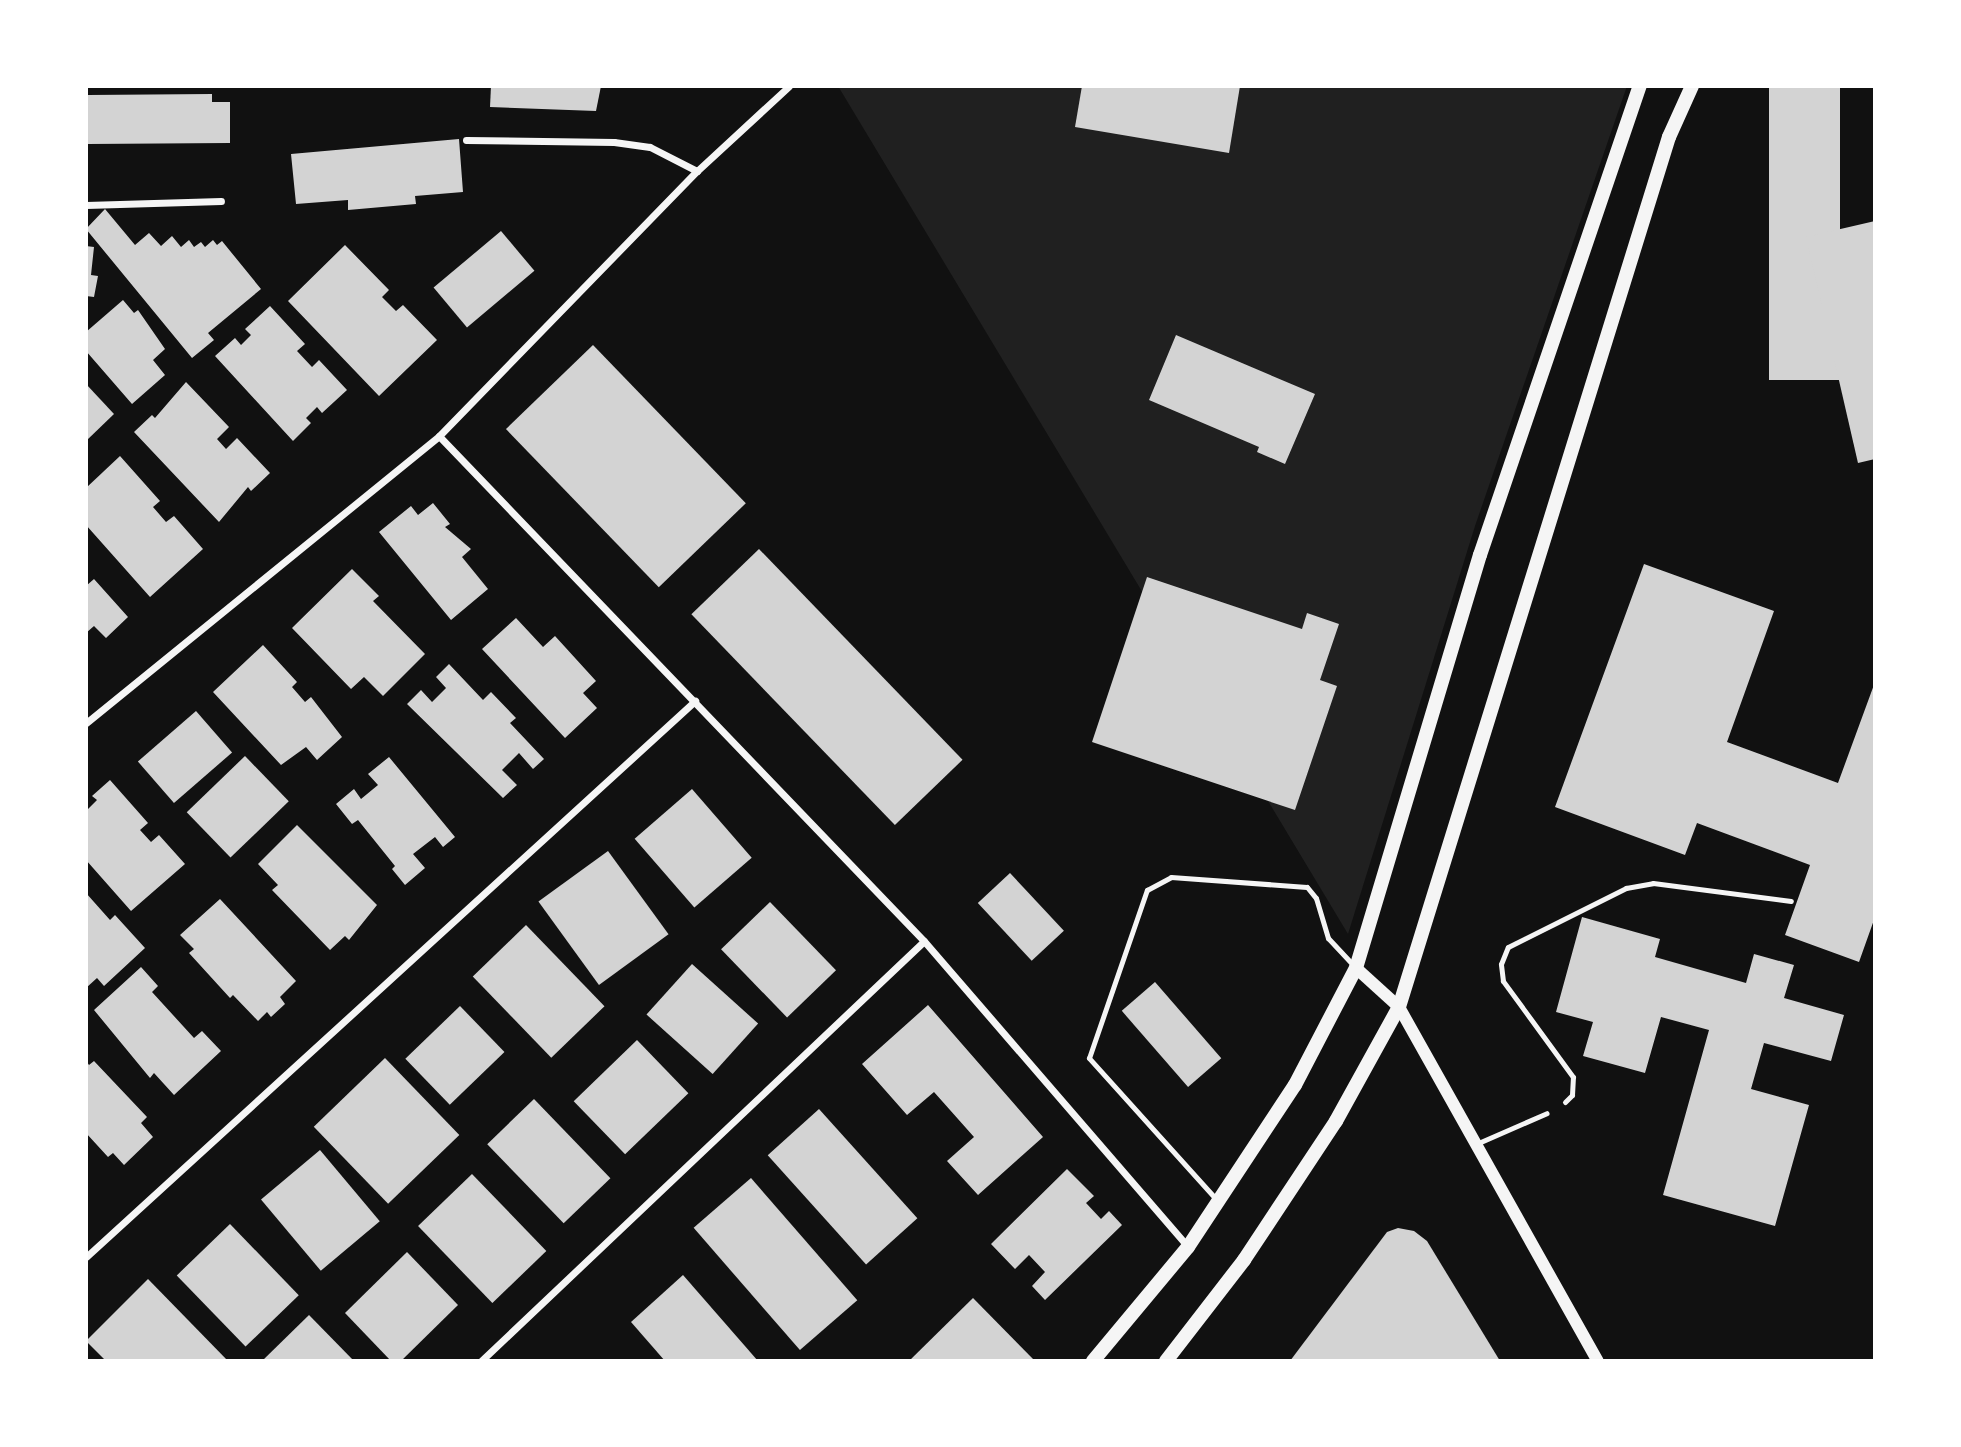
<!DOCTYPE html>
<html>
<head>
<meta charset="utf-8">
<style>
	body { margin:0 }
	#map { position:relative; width:1961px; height:1447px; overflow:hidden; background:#111; font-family:Poppins,sans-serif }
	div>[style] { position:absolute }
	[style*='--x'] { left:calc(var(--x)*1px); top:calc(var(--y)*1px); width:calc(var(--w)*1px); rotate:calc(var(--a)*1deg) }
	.green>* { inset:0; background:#202020 }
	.building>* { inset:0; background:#d3d3d3; transform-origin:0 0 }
	.service>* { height:5px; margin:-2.5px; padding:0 2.5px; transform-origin:2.5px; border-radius:2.5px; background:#f5f5f5 }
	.minor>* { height:7px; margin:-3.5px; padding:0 3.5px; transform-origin:3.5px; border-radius:3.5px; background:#f5f5f5 }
	.tertiary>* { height:12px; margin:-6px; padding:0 6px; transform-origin:6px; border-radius:6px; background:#f5f5f5 }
	.secondary>* { height:14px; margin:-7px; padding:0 7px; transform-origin:7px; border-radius:7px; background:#f5f5f5 }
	span { translate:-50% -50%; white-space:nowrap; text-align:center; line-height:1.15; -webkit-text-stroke:7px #fff; paint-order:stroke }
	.frame { position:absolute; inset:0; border:88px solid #fff; pointer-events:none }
</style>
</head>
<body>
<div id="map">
	<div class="green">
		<i style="clip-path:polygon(838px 86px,1627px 86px,1475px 526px,1348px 934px)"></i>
	</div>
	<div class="building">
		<i style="clip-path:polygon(491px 86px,601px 86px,596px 111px,490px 107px)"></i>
		<i style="clip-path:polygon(1082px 86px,1240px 86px,1229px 153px,1075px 127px)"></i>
		<i style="left:1769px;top:86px;width:71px;height:294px"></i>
		<i style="clip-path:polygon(212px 94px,212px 102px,230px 102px,230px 143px,88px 144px,88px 95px)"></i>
		<i style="clip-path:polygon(459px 139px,463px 192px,415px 196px,416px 204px,348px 210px,348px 200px,296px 204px,291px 154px)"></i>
		<i style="clip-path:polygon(105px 209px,135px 245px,149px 233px,161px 246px,172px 236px,181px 247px,189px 240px,194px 247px,201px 242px,205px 247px,213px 240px,217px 245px,222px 241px,261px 289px,208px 333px,214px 340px,192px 358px,86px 229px)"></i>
		<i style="clip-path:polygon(1875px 221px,1875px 459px,1858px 463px,1806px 237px)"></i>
		<i style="left:501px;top:231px;width:52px;height:88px;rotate:50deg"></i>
		<i style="clip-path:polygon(345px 245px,389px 290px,382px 297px,396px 311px,403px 305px,437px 340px,379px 396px,288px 301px)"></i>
		<i style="clip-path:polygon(86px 246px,94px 247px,91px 275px,98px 276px,94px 297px,86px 296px)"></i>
		<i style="clip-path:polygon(123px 300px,134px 313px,138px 310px,165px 349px,153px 360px,165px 375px,132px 404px,86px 351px,86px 332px)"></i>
		<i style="clip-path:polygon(270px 306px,305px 344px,297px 351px,312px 367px,319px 360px,347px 390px,322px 413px,317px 407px,306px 418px,311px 423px,293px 441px,215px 356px,235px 338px,241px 345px,251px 335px,245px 329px)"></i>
		<i style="clip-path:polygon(1176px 335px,1315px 394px,1285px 464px,1257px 452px,1259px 447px,1149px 400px)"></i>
		<i style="left:593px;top:345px;width:220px;height:121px;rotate:46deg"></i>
		<i style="clip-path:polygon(186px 382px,229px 427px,217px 439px,226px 449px,237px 438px,270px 473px,251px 491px,248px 487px,219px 522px,134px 432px,152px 415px,155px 418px)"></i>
		<i style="clip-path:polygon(86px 384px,114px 414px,86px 441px)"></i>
		<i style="clip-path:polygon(120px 456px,160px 501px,153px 507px,166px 522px,174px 516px,203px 549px,150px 597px,86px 525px,86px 488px)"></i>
		<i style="clip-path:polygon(433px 503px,450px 524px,445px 527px,471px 549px,462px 557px,488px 589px,451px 620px,379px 532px,411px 506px,418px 515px)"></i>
		<i style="left:759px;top:549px;width:293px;height:94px;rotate:46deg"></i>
		<i style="clip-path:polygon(1644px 564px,1774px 611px,1727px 742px,1838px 783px,1875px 682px,1875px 917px,1859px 962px,1785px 935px,1810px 865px,1697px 823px,1685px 855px,1555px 807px)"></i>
		<i style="clip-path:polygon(352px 569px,379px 596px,373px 601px,425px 654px,383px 696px,364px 677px,351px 689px,292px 628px)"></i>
		<i style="clip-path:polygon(1147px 577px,1302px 629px,1307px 613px,1339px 624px,1320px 680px,1337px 686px,1295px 810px,1092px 742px)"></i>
		<i style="clip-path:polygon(94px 579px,128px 617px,106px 638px,94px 626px,86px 633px,86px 586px)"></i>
		<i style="clip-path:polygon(516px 618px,543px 647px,555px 636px,596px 681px,583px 693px,597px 708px,565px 738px,482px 649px)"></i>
		<i style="clip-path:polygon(263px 645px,297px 682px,292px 687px,305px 702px,311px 697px,342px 737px,317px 760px,306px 747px,281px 765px,213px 692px)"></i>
		<i style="clip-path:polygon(449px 664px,483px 700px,491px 692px,516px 718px,510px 723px,544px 759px,533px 769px,519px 753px,502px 770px,517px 785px,503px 798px,407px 704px,421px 690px,432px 702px,446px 688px,436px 677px)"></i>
		<i style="left:196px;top:711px;width:55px;height:77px;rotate:49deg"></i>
		<i style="left:245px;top:756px;width:63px;height:81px;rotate:46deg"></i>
		<i style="clip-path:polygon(389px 757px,455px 837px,443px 847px,435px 837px,413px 854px,425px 868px,405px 885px,392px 869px,395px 866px,358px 820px,352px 824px,336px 804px,354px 789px,361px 799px,378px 785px,368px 774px)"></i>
		<i style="clip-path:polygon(110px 780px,148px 823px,140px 830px,151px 842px,159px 835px,185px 864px,131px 911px,86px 860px,86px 811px,97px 800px,92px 796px)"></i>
		<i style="left:692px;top:789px;width:91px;height:76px;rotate:49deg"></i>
		<i style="clip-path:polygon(297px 825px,377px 905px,349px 940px,345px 936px,330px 950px,272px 890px,278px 885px,258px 864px)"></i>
		<i style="left:608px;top:851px;width:103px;height:86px;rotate:54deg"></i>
		<i style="left:1010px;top:873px;width:79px;height:44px;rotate:47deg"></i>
		<i style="clip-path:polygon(86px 893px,110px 920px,115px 915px,145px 948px,104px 986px,97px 978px,86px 988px)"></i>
		<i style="clip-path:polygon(220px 899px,296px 981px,280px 997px,285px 1004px,271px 1017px,267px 1012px,258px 1021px,233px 995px,230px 998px,189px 953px,194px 949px,180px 935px)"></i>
		<i style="left:770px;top:902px;width:95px;height:68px;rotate:46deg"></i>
		<i style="clip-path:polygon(1582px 917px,1660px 939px,1655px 957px,1746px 983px,1754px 954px,1794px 965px,1784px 998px,1844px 1015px,1831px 1061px,1764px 1043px,1751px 1089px,1809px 1105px,1775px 1226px,1663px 1195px,1709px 1030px,1661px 1017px,1645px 1073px,1583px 1056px,1593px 1022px,1556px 1012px)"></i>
		<i style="left:526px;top:925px;width:113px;height:74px;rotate:46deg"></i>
		<i style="left:692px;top:964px;width:89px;height:68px;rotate:42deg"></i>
		<i style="clip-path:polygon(141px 967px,158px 986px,152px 992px,194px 1038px,202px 1031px,221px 1051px,174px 1095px,154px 1073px,150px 1078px,94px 1010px)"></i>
		<i style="left:1155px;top:982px;width:101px;height:44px;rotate:49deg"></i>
		<i style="clip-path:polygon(928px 1005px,1043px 1137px,978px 1195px,947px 1161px,974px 1137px,934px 1092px,907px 1115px,862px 1064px)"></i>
		<i style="left:460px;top:1006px;width:64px;height:76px;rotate:46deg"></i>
		<i style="left:637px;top:1040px;width:74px;height:88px;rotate:46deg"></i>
		<i style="left:385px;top:1058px;width:107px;height:99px;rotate:46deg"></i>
		<i style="clip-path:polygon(86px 1061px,89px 1065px,94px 1061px,147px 1117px,141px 1123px,153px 1137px,124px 1165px,113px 1153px,108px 1157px,86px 1133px)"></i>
		<i style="left:534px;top:1099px;width:110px;height:65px;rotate:46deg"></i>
		<i style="left:819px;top:1109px;width:147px;height:69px;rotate:48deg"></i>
		<i style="left:320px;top:1150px;width:93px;height:77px;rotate:50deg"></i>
		<i style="clip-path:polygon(1067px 1169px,1094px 1196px,1086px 1203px,1101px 1219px,1109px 1211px,1122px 1225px,1045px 1300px,1032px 1286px,1045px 1272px,1029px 1255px,1015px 1269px,991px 1244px)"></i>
		<i style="left:472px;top:1174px;width:107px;height:75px;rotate:46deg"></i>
		<i style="left:751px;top:1178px;width:162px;height:76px;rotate:49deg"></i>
		<i style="left:230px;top:1224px;width:99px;height:74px;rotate:46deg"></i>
		<i style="clip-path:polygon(1398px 1228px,1414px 1231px,1427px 1241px,1500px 1361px,1290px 1361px,1387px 1232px)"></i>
		<i style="clip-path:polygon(407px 1252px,458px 1305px,401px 1361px,391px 1361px,345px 1313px)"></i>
		<i style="clip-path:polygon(683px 1275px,758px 1361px,665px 1361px,631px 1322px)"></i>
		<i style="clip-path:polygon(148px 1279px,228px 1361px,106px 1361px,86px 1341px)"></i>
		<i style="clip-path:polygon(973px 1298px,1035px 1361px,909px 1361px)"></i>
		<i style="clip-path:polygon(309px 1315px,354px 1361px,262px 1361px)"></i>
	</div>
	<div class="service">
		<i style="--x:1565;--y:1102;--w:10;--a:-45"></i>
		<i style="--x:1572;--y:1095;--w:18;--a:-87"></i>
		<i style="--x:1573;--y:1077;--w:119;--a:-126.1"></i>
		<i style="--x:1503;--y:981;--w:17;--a:-97"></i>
		<i style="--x:1501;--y:964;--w:18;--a:-68"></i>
		<i style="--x:1508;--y:947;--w:132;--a:-26.6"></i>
		<i style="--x:1626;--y:888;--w:27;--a:-10"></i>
		<i style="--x:1653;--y:883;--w:139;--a:7.4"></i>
		<i style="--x:1476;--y:1144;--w:77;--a:-23.6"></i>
		<i style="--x:1216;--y:1199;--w:190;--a:-132"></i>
		<i style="--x:1089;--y:1058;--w:178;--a:-71"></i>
		<i style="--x:1147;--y:890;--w:27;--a:-28"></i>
		<i style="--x:1171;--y:877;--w:136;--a:4.2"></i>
		<i style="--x:1307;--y:887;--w:14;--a:51"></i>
		<i style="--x:1316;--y:898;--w:42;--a:73.3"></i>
		<i style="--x:1328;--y:938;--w:38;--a:47"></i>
	</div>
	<div class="minor">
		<i style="--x:466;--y:140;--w:148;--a:0.8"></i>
		<i style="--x:614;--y:142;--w:36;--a:8"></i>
		<i style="--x:650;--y:147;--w:53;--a:27.1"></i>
		<i style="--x:86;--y:205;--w:135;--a:-1.7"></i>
		<i style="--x:439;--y:436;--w:700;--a:46.16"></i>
		<i style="--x:924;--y:941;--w:404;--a:49.2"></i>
		<i style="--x:86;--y:723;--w:455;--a:-39.1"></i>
		<i style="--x:439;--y:436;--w:370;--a:-45.8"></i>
		<i style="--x:697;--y:171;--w:125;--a:-42.7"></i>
		<i style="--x:86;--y:1257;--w:825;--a:-42.4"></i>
		<i style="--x:481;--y:1361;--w:610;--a:-43.47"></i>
	</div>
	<div class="tertiary">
		<i style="--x:1356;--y:968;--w:58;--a:42.2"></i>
		<i style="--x:1399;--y:1007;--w:406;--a:60.7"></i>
	</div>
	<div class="secondary">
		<i style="--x:1093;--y:1361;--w:148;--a:-50.2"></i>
		<i style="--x:1188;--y:1247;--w:194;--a:-56.6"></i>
		<i style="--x:1295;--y:1085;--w:132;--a:-62.5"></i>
		<i style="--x:1356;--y:968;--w:431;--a:-73.3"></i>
		<i style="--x:1480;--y:555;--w:496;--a:-71.2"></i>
		<i style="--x:1166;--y:1361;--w:128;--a:-52.3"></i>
		<i style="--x:1244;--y:1260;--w:167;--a:-56.5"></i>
		<i style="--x:1336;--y:1121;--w:130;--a:-61.1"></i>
		<i style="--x:1399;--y:1007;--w:911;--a:-72.76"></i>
		<i style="--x:1669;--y:137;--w:56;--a:-65.7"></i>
	</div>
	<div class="frame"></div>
</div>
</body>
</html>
